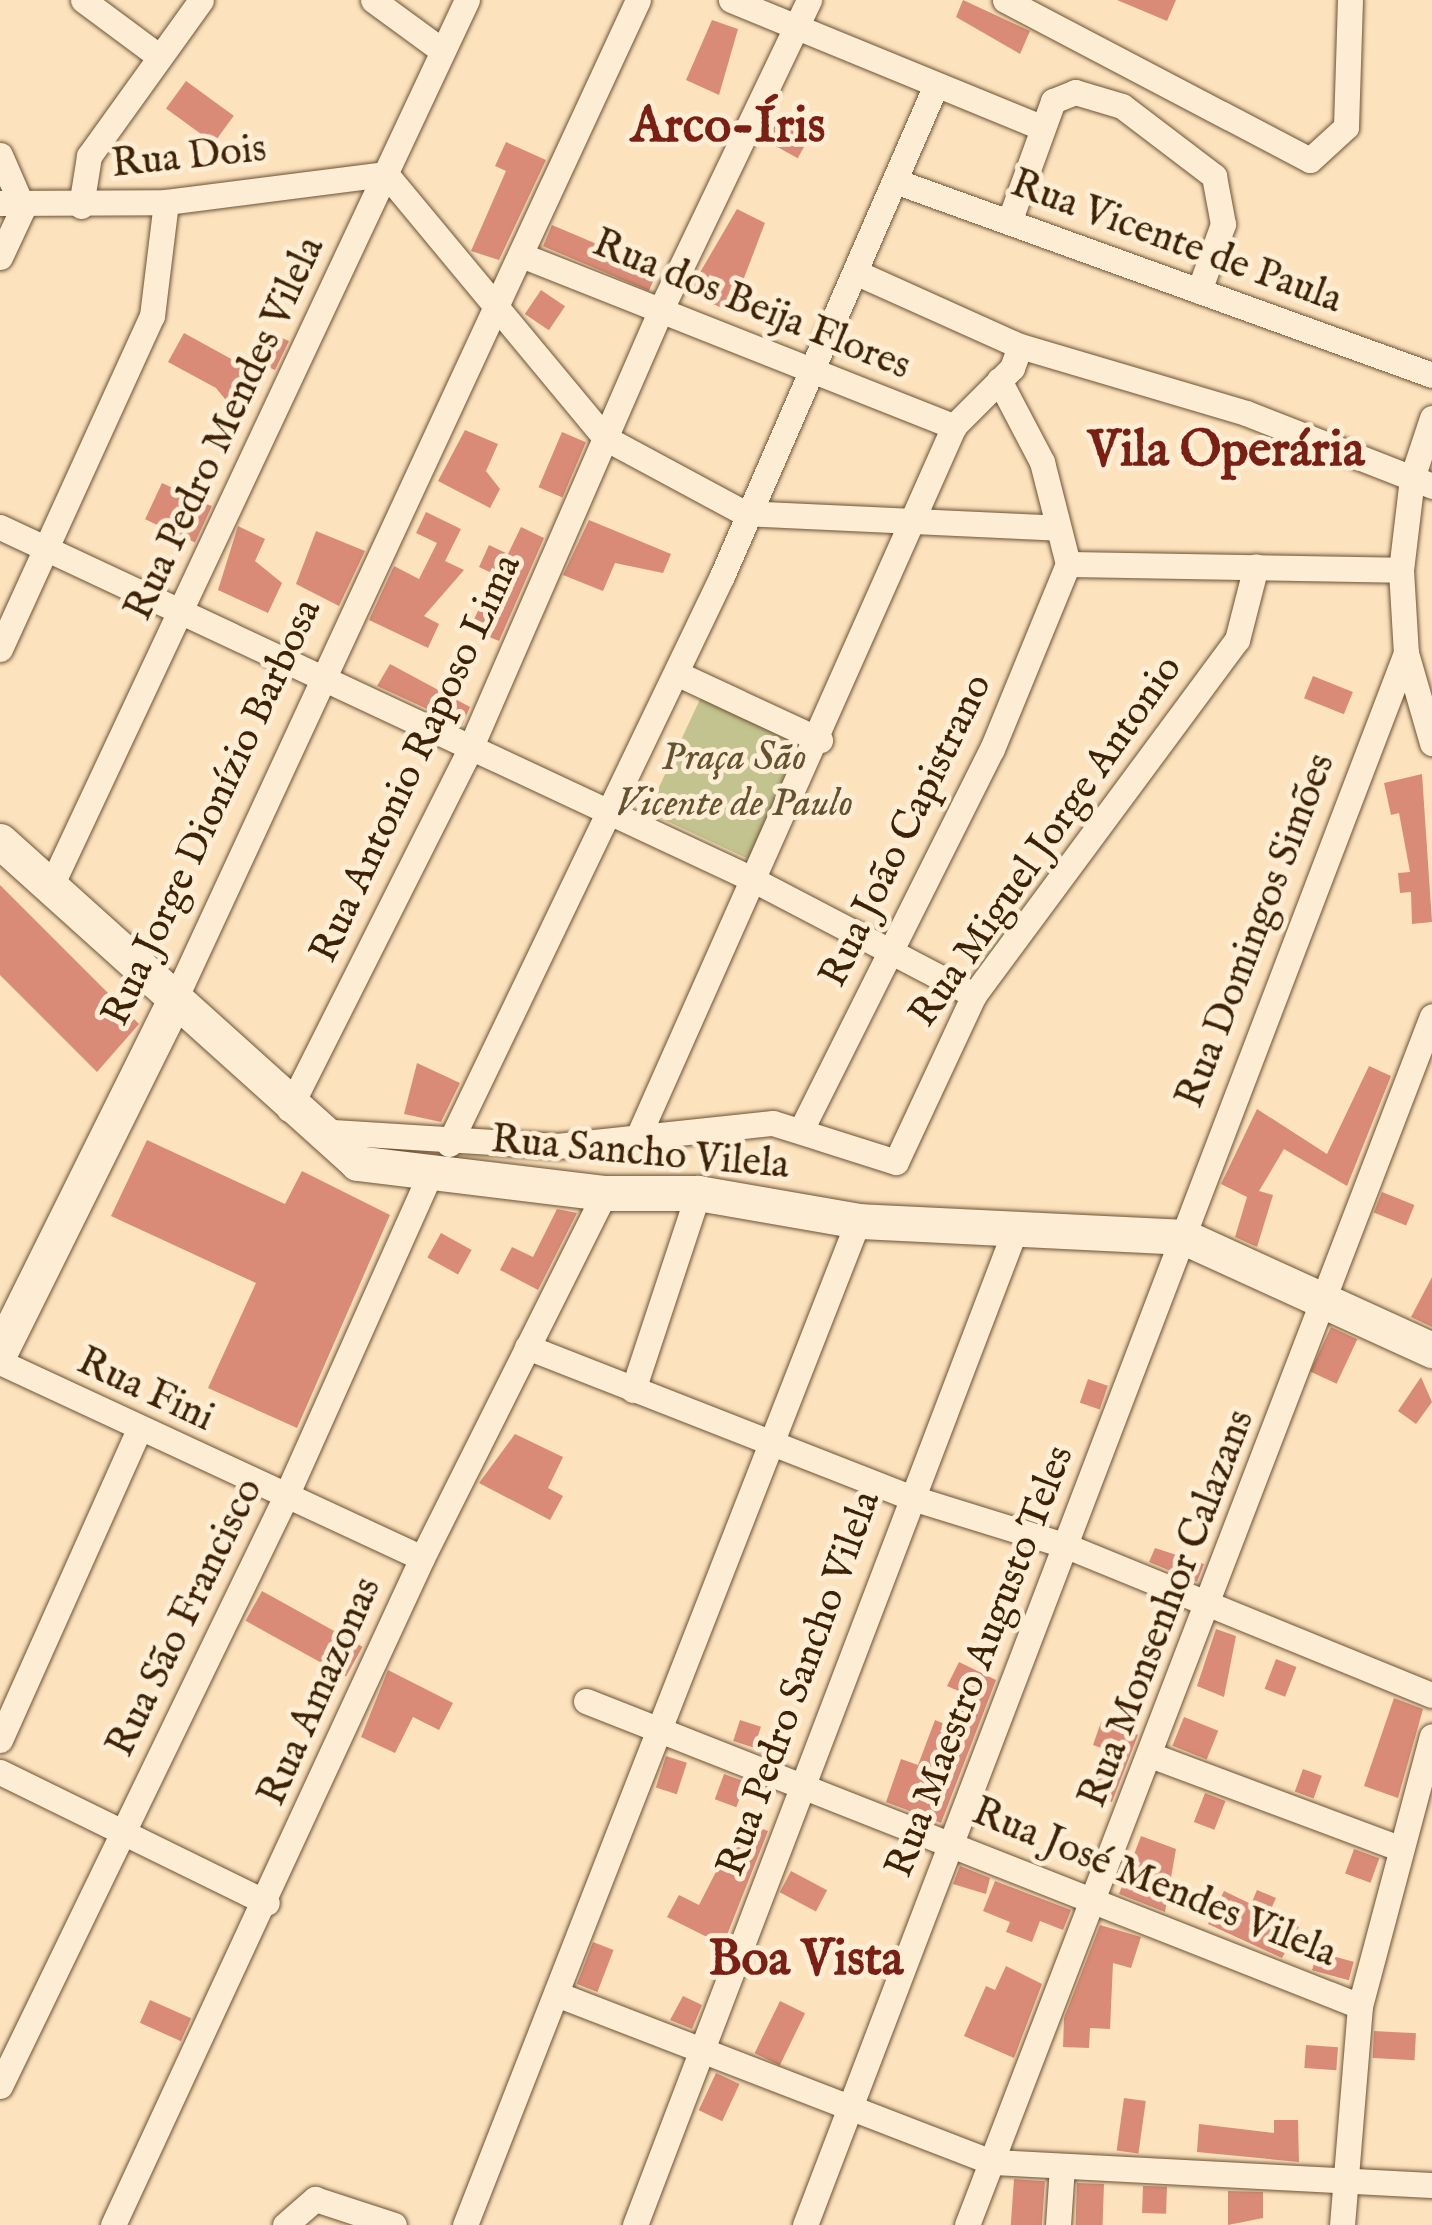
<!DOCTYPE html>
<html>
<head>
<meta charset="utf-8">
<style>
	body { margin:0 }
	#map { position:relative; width:1432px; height:2225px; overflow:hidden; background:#fce3be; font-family:"IM FELL English",serif }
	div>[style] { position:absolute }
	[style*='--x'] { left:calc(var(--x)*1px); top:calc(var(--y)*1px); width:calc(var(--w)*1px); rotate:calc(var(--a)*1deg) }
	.green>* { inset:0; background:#c2c38f; transform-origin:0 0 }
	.building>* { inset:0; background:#d98b77; transform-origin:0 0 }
	.roads { filter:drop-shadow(0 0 2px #6d5233) drop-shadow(0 0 2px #6d5233) }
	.street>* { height:25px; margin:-12.5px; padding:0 12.5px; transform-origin:12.5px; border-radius:12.5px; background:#fdedd5 }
	.secondary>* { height:35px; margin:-17.5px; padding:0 17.5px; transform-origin:17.5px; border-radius:17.5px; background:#fdedd5 }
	span { translate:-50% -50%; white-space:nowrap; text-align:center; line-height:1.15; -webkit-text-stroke:10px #fdedd5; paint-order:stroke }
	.street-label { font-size:40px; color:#3d2205 }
	.park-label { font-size:40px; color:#65522e; font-style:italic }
	.district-label { font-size:50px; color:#7a1f14; font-weight:700 }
</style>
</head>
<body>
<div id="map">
	<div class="green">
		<i style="left:702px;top:695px;width:133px;height:129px;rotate:25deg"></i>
	</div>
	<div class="building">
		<i style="clip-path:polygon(963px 0,1030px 31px,1020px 54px,956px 17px)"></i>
		<i style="clip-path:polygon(1117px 0,1176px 0,1167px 21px)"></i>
		<i style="clip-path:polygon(712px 20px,738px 29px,719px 95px,686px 80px)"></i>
		<i style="left:186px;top:81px;width:59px;height:34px;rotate:36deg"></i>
		<i style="left:776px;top:121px;width:37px;height:22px;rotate:29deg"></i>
		<i style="clip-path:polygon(506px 142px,546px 160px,499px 260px,471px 251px,506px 171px,495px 166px)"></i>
		<i style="clip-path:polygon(737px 209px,765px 223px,731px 312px,688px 293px)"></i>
		<i style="left:552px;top:225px;width:115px;height:23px;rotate:23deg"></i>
		<i style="left:541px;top:290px;width:29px;height:29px;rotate:34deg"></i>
		<i style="clip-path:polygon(259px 329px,289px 341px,275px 370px,263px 365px,238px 415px,216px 388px,168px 362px,184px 333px,244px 366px)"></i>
		<i style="clip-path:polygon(465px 430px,498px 444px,486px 471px,500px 489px,490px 508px,438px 481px)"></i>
		<i style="left:562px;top:432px;width:26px;height:60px;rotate:23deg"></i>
		<i style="left:162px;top:483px;width:55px;height:40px;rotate:25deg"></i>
		<i style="clip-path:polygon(426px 512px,461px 529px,445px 561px,464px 570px,424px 616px,439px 624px,428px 648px,369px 620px,394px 566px,419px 579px,437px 543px,416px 533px)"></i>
		<i style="clip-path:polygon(589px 520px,671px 554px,663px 573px,615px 563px,603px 591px,563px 575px)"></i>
		<i style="clip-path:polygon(238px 526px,265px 539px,255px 561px,282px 583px,268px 613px,218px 590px)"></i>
		<i style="clip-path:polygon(521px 527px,544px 538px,499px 641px,469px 629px,496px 575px,479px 567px,489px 545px,508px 554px)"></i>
		<i style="clip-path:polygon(316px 531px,365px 551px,339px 606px,296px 584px)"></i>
		<i style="clip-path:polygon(390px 664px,470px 707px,462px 725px,377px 686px)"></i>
		<i style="left:1313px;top:676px;width:43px;height:24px;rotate:22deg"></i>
		<i style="clip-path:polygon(1422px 774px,1432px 922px,1412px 924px,1411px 892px,1400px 893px,1398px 873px,1410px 872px,1399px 813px,1391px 815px,1384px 783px)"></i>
		<i style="clip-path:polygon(0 885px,139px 1024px,97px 1072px,0 975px)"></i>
		<i style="clip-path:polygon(417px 1063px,460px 1083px,441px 1122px,404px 1114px)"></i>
		<i style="clip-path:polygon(1369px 1066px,1391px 1076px,1347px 1186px,1284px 1149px,1259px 1191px,1273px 1195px,1257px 1247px,1235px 1237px,1247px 1197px,1221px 1184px,1257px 1109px,1327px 1154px)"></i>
		<i style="clip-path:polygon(147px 1140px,285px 1204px,302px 1171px,390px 1215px,297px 1428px,208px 1388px,256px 1283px,111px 1216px)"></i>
		<i style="left:1382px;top:1192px;width:35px;height:22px;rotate:22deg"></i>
		<i style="clip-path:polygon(557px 1209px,577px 1213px,538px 1290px,500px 1270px,512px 1247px,533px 1257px)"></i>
		<i style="left:441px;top:1233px;width:35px;height:28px;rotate:29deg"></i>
		<i style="clip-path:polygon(1432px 1277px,1432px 1327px,1411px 1317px)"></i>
		<i style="left:1331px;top:1327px;width:29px;height:49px;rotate:25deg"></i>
		<i style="clip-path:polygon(1421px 1377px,1432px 1402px,1416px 1424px,1398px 1411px)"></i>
		<i style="left:1088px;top:1379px;width:21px;height:25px;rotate:19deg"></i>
		<i style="clip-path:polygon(515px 1434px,563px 1457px,548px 1488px,563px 1496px,550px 1520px,479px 1483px)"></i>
		<i style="clip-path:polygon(1155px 1548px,1204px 1564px,1197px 1582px,1149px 1562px)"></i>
		<i style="left:262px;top:1591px;width:115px;height:34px;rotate:29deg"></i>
		<i style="clip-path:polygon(1216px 1629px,1236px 1636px,1224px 1697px,1197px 1686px)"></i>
		<i style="left:1276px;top:1659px;width:22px;height:32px;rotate:21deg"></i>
		<i style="clip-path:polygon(959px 1662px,996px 1680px,941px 1823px,886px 1802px,901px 1759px,918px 1765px,935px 1720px,947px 1725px,961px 1692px,947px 1686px)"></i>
		<i style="clip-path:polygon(388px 1670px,453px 1703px,439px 1730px,413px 1717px,395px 1753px,361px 1737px)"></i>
		<i style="clip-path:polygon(1394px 1698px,1423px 1709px,1398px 1798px,1364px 1786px)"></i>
		<i style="left:1184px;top:1717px;width:37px;height:31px;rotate:22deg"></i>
		<i style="left:740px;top:1720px;width:22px;height:22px;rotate:18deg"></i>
		<i style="clip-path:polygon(1101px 1722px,1138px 1735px,1112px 1802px,1082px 1794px,1104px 1749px,1093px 1745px)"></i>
		<i style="left:666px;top:1756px;width:22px;height:33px;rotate:18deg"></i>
		<i style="left:1303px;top:1769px;width:20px;height:24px;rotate:20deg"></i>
		<i style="left:724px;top:1774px;width:23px;height:27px;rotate:20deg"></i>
		<i style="left:1205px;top:1793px;width:22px;height:31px;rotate:21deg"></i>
		<i style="clip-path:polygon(742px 1821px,768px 1831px,723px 1945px,667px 1917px,679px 1895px,699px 1905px)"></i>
		<i style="clip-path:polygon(1141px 1836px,1176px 1849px,1165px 1912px,1119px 1894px)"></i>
		<i style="left:1354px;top:1849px;width:27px;height:26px;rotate:20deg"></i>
		<i style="clip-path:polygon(960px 1866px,990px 1878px,986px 1894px,953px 1884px)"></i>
		<i style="left:791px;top:1871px;width:41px;height:24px;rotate:28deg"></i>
		<i style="clip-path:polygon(995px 1881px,1071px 1910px,1063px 1930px,1040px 1921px,1032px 1942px,1006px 1932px,1010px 1922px,983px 1911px)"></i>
		<i style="clip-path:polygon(1257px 1890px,1276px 1898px,1270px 1911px,1299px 1927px,1282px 1958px,1208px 1924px,1224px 1891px,1251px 1904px)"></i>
		<i style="clip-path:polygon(1100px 1925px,1141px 1937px,1131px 1968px,1113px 1963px,1110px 2029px,1090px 2028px,1089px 2048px,1063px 2047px,1064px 2018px)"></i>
		<i style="left:593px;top:1942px;width:22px;height:45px;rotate:21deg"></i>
		<i style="left:1317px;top:1952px;width:38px;height:19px;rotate:15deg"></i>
		<i style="clip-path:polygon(1006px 1966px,1042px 1984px,1014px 2058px,964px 2036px,986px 1986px,995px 1990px)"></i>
		<i style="clip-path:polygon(683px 1996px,702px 2005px,692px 2029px,670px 2020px)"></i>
		<i style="left:150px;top:2000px;width:45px;height:25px;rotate:24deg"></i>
		<i style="left:780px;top:2001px;width:28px;height:58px;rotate:26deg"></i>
		<i style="left:1374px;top:2031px;width:42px;height:27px;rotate:3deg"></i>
		<i style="left:1306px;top:2045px;width:32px;height:23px;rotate:4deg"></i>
		<i style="left:716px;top:2073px;width:26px;height:41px;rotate:25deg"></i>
		<i style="left:1124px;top:2098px;width:22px;height:53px;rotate:8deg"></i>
		<i style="clip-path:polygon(1274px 2120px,1298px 2120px,1299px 2162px,1197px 2152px,1199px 2124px,1274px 2133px)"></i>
		<i style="left:1014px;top:2179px;width:31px;height:46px;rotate:4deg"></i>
		<i style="left:1077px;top:2183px;width:27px;height:42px;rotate:2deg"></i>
		<i style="left:1143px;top:2186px;width:24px;height:27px;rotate:2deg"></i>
		<i style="clip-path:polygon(1228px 2191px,1263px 2192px,1263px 2218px,1228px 2225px)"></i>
	</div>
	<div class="roads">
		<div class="street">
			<i style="--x:83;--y:0;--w:92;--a:36.6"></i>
			<i style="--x:373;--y:0;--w:83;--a:36.2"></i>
			<i style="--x:731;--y:0;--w:337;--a:22.3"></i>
			<i style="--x:1005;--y:0;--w:344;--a:27.7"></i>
			<i style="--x:1310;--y:160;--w:49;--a:-42.5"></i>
			<i style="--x:1346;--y:127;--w:127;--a:-88.2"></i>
			<i style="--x:0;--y:155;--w:58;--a:66.5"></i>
			<i style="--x:23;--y:208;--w:54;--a:115.1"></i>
			<i style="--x:895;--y:181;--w:571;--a:19.86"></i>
			<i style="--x:0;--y:203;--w:166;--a:-0.3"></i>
			<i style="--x:166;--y:202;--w:222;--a:-7.3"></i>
			<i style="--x:386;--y:174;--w:343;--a:50.3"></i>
			<i style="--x:605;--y:438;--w:158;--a:28.3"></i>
			<i style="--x:744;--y:513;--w:313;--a:2.7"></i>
			<i style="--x:81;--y:206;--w:51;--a:-80.9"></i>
			<i style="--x:89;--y:156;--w:192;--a:-54.3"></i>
			<i style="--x:1009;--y:222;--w:129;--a:-70"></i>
			<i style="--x:1053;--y:101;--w:24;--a:-22"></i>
			<i style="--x:1075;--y:92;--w:49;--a:16.6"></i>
			<i style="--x:1122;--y:106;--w:116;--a:37.3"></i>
			<i style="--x:1214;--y:176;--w:49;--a:79.4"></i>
			<i style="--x:1223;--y:224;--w:71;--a:109.7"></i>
			<i style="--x:521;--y:255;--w:466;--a:21.6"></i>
			<i style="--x:855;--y:272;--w:181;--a:24.2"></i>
			<i style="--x:1020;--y:346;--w:236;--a:16.5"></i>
			<i style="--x:1246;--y:413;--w:200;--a:21.4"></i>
			<i style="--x:999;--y:380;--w:93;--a:62.3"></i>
			<i style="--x:1042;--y:462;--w:105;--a:75.7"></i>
			<i style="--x:1432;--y:418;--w:63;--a:108.4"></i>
			<i style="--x:1412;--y:478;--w:93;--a:96.8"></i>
			<i style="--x:1401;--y:570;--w:83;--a:86.6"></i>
			<i style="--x:1406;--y:653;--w:94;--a:73.9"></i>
			<i style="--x:0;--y:527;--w:828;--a:25.08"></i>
			<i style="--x:750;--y:878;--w:253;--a:27.6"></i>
			<i style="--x:1068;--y:564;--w:333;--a:1"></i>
			<i style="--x:0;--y:649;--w:366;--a:-65.5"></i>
			<i style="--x:152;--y:316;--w:115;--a:-83"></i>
			<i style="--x:676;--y:673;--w:159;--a:25"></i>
			<i style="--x:50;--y:888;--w:981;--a:-64.85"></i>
			<i style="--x:174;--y:1001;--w:1103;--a:-65.13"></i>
			<i style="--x:289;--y:1109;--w:401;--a:-63.3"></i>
			<i style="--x:469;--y:751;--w:482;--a:-66.5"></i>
			<i style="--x:661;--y:309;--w:343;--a:-64.4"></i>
			<i style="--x:803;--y:1126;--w:422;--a:-63.4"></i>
			<i style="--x:992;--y:749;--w:200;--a:-67.7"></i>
			<i style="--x:317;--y:1131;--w:240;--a:3.6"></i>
			<i style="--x:557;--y:1146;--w:217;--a:-6.1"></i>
			<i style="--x:773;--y:1123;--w:129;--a:17.6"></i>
			<i style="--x:896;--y:1162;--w:184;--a:-65"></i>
			<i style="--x:974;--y:995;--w:442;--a:-53.5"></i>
			<i style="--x:1237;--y:640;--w:76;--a:-75.6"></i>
			<i style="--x:640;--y:1132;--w:773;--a:-66.02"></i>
			<i style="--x:954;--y:426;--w:82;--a:-45"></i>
			<i style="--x:1012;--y:368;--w:23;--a:-70"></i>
			<i style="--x:449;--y:1144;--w:630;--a:-64.33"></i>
			<i style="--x:722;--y:576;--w:536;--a:-66.45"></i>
			<i style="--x:527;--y:1347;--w:410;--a:21.4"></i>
			<i style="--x:909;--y:1497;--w:162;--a:17.2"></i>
			<i style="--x:1064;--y:1545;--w:397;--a:22.2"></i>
			<i style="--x:0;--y:1362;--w:465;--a:24.9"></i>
			<i style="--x:633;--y:1390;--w:207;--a:-71.7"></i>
			<i style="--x:586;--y:1701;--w:832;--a:21.51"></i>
			<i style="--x:0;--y:1740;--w:338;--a:-65.9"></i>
			<i style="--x:1153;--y:1756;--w:259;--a:20.5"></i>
			<i style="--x:0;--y:1772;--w:297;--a:26.1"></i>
			<i style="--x:559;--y:1995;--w:464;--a:21.1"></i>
			<i style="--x:992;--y:2162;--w:441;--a:3"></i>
			<i style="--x:0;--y:2086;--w:656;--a:-64.14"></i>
			<i style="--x:286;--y:1496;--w:350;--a:-65.9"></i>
			<i style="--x:113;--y:2225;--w:735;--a:-65.14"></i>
			<i style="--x:422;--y:1558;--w:408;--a:-63.4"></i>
			<i style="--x:285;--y:2225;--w:40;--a:-41"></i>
			<i style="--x:315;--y:2199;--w:83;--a:18.2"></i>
			<i style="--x:465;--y:2225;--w:1078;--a:-68.62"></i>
			<i style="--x:635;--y:2225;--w:1068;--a:-69.1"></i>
			<i style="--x:805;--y:2225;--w:1683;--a:-69.08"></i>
			<i style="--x:967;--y:2225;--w:1295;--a:-68.96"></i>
			<i style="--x:1058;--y:2225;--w:58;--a:-86.1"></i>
			<i style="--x:1342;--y:2225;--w:220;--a:-85.3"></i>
			<i style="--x:1360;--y:2006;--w:279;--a:-75.1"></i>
		</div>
		<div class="secondary">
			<i style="--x:0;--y:841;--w:481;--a:42"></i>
			<i style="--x:357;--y:1163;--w:250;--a:6.9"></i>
			<i style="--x:605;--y:1193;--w:93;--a:0"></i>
			<i style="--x:698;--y:1193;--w:162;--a:9.9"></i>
			<i style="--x:858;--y:1221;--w:326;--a:2.8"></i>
			<i style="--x:1184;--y:1237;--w:273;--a:24.5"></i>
			<i style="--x:0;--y:1352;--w:392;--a:-63.6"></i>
		</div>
	</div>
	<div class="street-label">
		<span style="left:189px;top:158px;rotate:-6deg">Rua Dois</span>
		<span style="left:1176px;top:243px;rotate:20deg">Rua Vicente de Paula</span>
		<span style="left:751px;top:306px;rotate:22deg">Rua dos Beija Flores</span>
		<span style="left:226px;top:429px;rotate:-65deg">Rua Pedro Mendes Vilela</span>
		<span style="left:417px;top:759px;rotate:-65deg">Rua Antonio Raposo Lima</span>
		<span style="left:213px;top:813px;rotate:-65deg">Rua Jorge Dionízio Barbosa</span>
		<span style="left:907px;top:831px;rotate:-64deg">Rua João Capistrano</span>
		<span style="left:1047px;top:842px;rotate:-55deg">Rua Miguel Jorge Antonio</span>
		<span style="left:1257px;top:931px;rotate:-69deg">Rua Domingos Simões</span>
		<span style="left:640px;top:1154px;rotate:5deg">Rua Sancho Vilela</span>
		<span style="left:145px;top:1391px;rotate:25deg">Rua Fini</span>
		<span style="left:1168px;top:1609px;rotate:-69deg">Rua Monsenhor Calazans</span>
		<span style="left:186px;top:1618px;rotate:-64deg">Rua São Francisco</span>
		<span style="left:981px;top:1662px;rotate:-69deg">Rua Maestro Augusto Teles</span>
		<span style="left:800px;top:1684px;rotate:-70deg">Rua Pedro Sancho Vilela</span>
		<span style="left:321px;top:1692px;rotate:-66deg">Rua Amazonas</span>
		<span style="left:1154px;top:1884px;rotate:22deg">Rua José Mendes Vilela</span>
	</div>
	<div class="park-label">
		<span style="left:734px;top:782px">Praça São<br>Vicente de Paulo</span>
	</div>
	<div class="district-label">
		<span style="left:728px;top:128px">Arco-Íris</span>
		<span style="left:1226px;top:452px">Vila Operária</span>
		<span style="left:806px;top:1961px">Boa Vista</span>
	</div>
</div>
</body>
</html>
